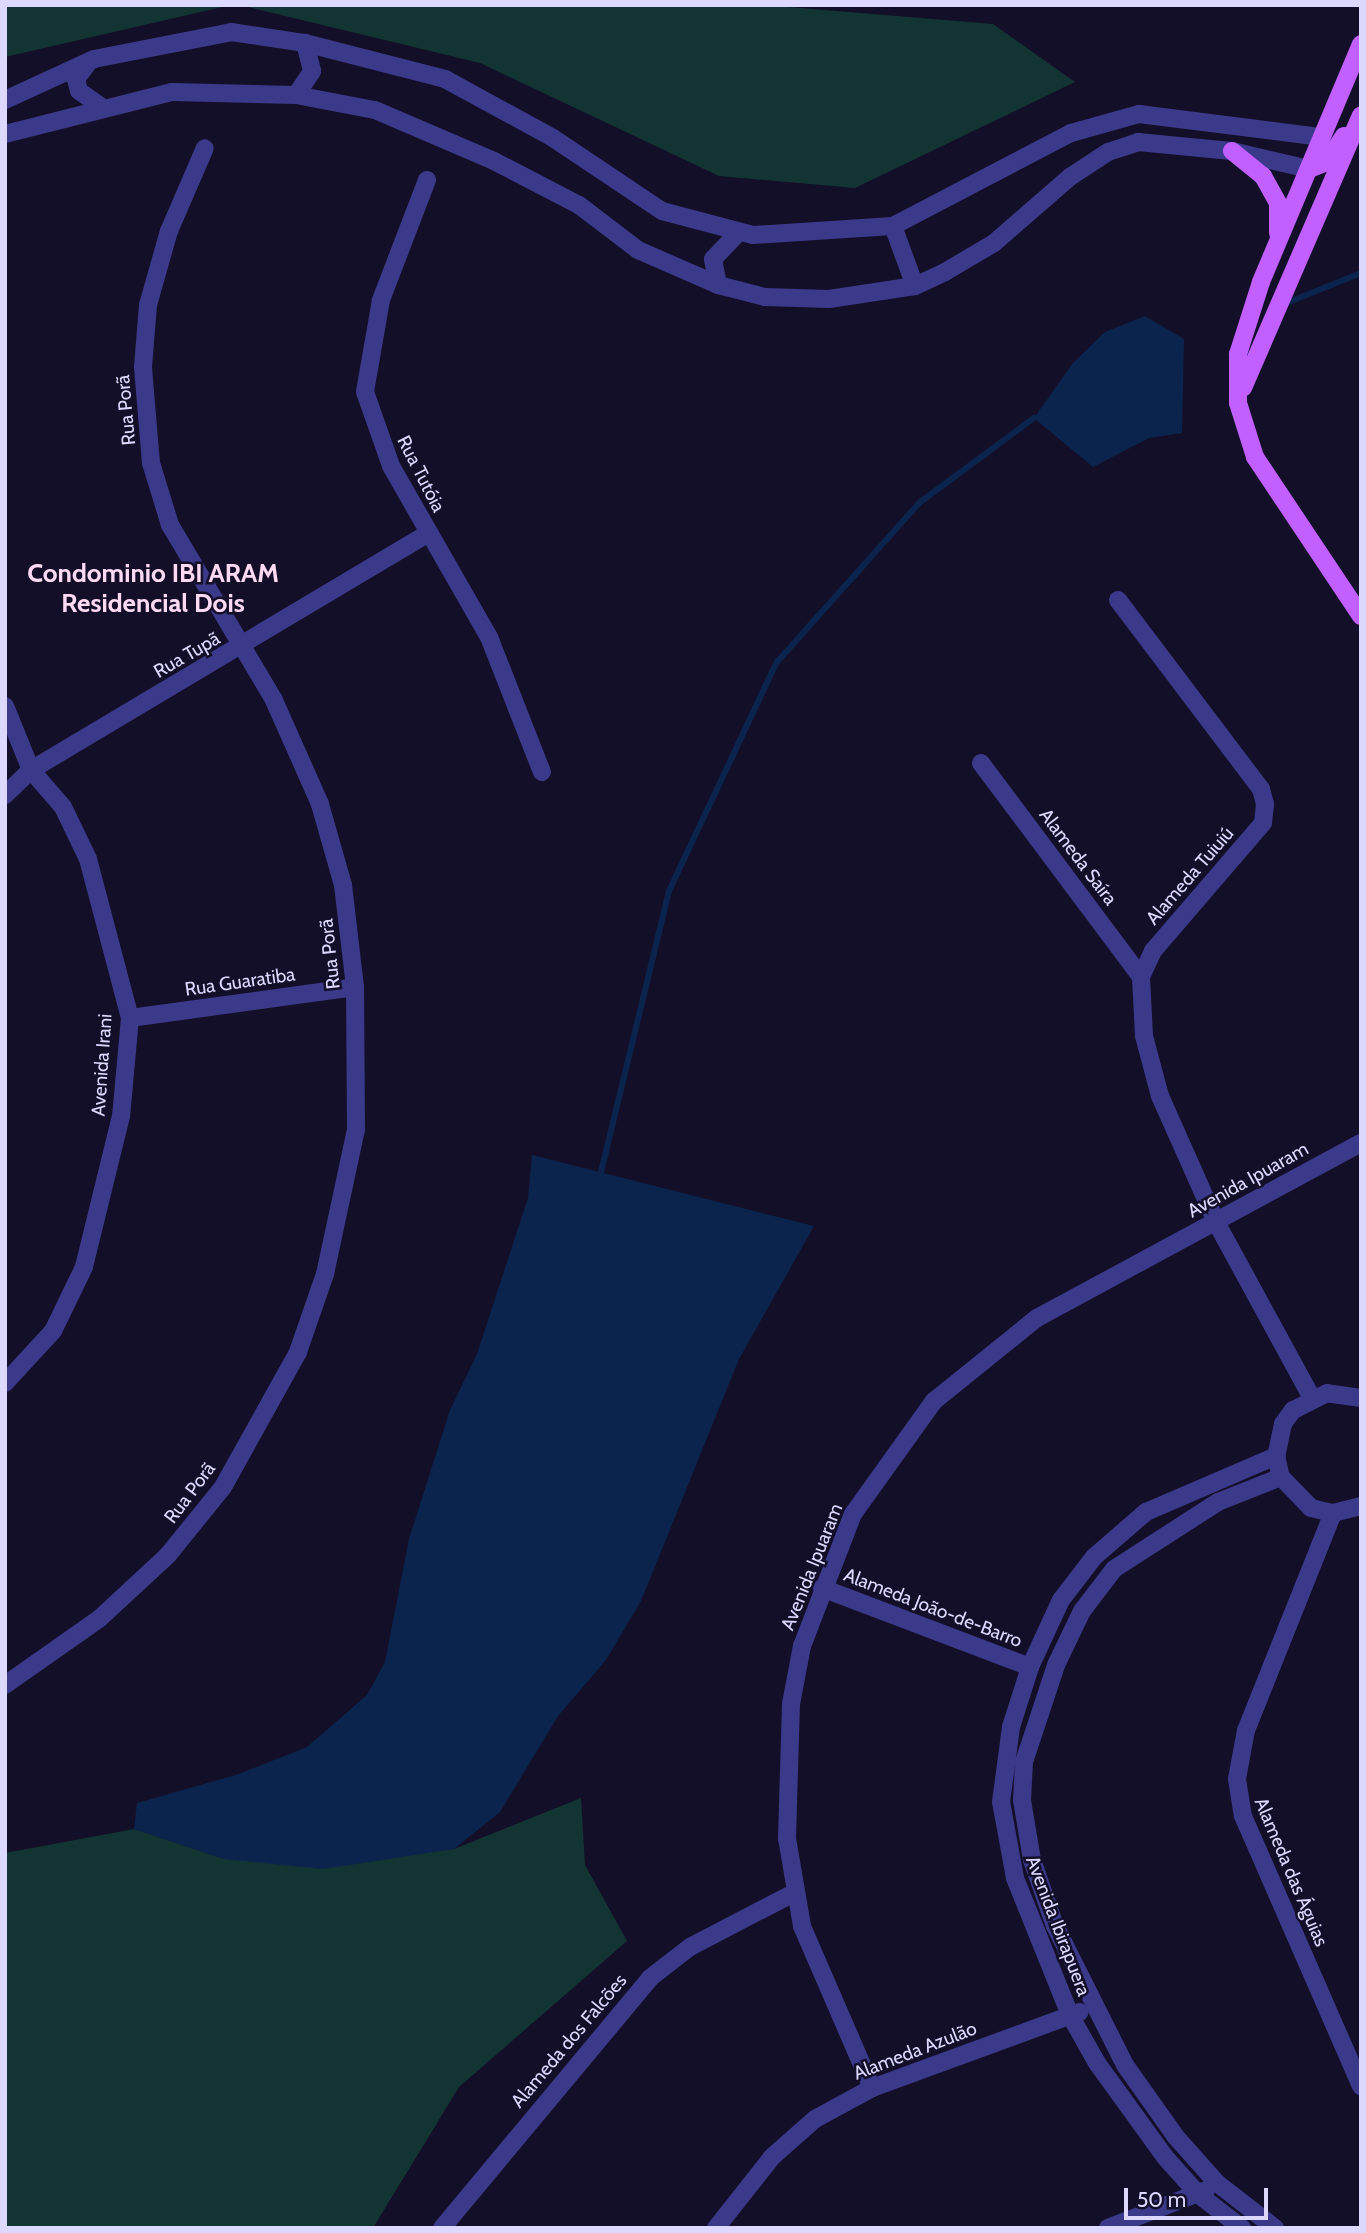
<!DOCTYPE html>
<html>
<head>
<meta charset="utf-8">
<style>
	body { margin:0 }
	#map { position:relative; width:1366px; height:2233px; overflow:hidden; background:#130f29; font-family:Cabin,sans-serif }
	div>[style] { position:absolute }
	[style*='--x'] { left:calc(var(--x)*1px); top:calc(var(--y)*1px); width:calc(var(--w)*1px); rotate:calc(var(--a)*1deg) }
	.green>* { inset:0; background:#123432 }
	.water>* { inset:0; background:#0b244d }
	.stream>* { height:6px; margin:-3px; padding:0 3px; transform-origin:3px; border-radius:3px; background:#0b244d }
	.minor>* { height:18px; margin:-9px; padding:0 9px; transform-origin:9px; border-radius:9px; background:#3b398a }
	.major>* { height:18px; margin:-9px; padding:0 9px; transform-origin:9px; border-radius:9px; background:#c15fff }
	span { translate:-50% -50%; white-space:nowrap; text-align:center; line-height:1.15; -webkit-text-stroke:5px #130f29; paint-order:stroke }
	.street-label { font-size:19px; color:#dcd8ff }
	.district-label { font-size:26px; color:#ffdaf2; font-weight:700 }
	.frame { position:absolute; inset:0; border:7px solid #dcd8ff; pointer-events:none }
	.scale { position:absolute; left:1124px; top:2188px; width:144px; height:32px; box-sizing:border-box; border:4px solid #dcd8ff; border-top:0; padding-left:9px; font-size:21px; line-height:24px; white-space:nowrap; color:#dcd8ff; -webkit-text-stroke:5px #130f29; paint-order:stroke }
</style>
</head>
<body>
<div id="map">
	<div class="green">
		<i style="clip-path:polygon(5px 5px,231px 5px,5px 57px)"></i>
		<i style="clip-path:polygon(240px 5px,764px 5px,993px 24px,1075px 82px,855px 188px,719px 176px,480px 63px)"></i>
		<i style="clip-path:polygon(581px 1798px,585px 1865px,627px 1941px,459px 2087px,373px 2228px,5px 2228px,5px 1853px,134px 1829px,224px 1859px,454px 1849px)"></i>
	</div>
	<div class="water">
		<i style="clip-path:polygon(1145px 316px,1184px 339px,1182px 433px,1149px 438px,1093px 467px,1034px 418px,1073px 363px,1105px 332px)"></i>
		<i style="clip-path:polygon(532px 1155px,814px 1226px,739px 1359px,641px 1601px,606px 1660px,558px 1716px,500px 1812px,454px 1849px,323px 1869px,224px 1859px,134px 1829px,137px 1803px,236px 1775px,307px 1747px,367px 1695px,385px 1662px,409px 1539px,450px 1410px,477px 1354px,528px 1198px)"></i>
	</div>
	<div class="stream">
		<i style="--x:1284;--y:304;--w:83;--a:-21.9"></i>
		<i style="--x:601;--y:1172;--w:289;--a:-76.4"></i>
		<i style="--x:669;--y:891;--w:253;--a:-64.8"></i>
		<i style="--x:777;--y:662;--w:213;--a:-48.2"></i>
		<i style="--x:919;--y:503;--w:143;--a:-36.5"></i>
	</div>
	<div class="minor">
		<i style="--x:88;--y:63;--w:20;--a:127"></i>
		<i style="--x:76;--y:79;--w:12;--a:76"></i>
		<i style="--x:79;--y:91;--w:28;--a:35"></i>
		<i style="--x:296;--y:95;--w:29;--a:-56"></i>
		<i style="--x:312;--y:71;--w:29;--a:-104"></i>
		<i style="--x:5;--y:100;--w:98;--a:-24.7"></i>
		<i style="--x:94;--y:59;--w:140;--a:-11.1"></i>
		<i style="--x:231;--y:32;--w:75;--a:8.5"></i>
		<i style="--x:305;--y:43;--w:145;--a:14.4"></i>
		<i style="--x:445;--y:79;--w:123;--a:28.6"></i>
		<i style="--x:553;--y:138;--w:131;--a:33.8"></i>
		<i style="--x:662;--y:211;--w:94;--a:14.8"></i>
		<i style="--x:753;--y:235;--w:140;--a:-3.7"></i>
		<i style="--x:893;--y:226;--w:201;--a:-27.6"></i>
		<i style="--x:1071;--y:133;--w:71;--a:-15.6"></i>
		<i style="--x:1139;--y:114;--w:184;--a:7.2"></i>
		<i style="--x:5;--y:134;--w:172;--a:-14.1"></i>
		<i style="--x:172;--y:92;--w:124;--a:1.4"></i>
		<i style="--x:296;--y:95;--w:80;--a:10.8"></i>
		<i style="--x:375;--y:110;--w:129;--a:23.2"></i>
		<i style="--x:494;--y:161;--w:96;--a:27.4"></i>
		<i style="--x:579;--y:205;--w:74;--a:37.3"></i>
		<i style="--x:638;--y:250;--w:87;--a:23.6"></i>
		<i style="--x:718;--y:285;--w:49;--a:14.3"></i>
		<i style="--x:765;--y:297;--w:64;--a:1.8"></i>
		<i style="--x:829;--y:299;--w:87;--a:-8.6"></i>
		<i style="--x:915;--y:286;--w:33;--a:-25"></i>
		<i style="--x:945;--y:272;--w:57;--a:-30.6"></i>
		<i style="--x:994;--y:243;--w:101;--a:-41"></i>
		<i style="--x:1070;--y:177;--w:45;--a:-33.3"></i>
		<i style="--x:1108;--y:152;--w:32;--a:-18"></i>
		<i style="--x:1138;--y:142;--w:94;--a:5.5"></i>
		<i style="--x:1232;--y:151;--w:79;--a:13.2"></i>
		<i style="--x:427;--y:180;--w:129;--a:111"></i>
		<i style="--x:381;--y:300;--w:93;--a:99.9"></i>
		<i style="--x:365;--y:392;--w:78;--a:70.6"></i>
		<i style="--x:391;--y:466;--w:197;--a:60.2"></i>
		<i style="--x:489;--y:637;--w:145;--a:68.6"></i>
		<i style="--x:893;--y:226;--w:64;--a:69.9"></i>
		<i style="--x:718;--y:285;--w:26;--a:-101"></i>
		<i style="--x:713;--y:259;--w:36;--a:-46"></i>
		<i style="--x:1118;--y:600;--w:237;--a:52.9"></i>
		<i style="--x:1261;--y:789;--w:16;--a:75"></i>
		<i style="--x:1265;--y:804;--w:19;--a:96"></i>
		<i style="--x:1263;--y:823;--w:169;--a:130.7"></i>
		<i style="--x:1153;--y:951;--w:29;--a:115"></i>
		<i style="--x:1141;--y:977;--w:59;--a:87.1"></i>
		<i style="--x:1144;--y:1036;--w:62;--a:75.1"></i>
		<i style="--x:1160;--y:1096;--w:138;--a:66"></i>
		<i style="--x:1216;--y:1222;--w:200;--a:61.4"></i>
		<i style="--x:5;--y:706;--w:69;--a:67.9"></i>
		<i style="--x:31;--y:770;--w:49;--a:49.1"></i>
		<i style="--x:63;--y:807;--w:58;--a:64.3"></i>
		<i style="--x:88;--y:859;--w:164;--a:75.2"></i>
		<i style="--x:130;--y:1018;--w:98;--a:95.2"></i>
		<i style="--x:121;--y:1116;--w:155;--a:103.8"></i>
		<i style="--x:84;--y:1267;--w:71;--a:115.8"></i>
		<i style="--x:53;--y:1331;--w:71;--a:132.7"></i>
		<i style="--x:981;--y:763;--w:267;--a:53.2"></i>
		<i style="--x:5;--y:795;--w:36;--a:-44"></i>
		<i style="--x:31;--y:770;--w:462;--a:-30.8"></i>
		<i style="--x:130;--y:1018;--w:227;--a:-7.8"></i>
		<i style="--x:1361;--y:1398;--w:34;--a:-172"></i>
		<i style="--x:1327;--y:1393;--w:38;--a:153"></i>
		<i style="--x:1293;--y:1410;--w:17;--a:126"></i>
		<i style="--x:1283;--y:1424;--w:33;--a:102"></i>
		<i style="--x:1276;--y:1456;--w:22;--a:77"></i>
		<i style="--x:1281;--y:1477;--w:43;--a:45.9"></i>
		<i style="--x:1311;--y:1508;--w:23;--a:13"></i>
		<i style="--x:1333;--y:1513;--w:29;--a:-14"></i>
		<i style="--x:1333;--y:1513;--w:234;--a:111.8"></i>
		<i style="--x:1246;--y:1730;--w:50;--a:100.4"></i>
		<i style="--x:1237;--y:1779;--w:37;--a:81"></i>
		<i style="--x:1243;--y:1816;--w:295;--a:66.4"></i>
		<i style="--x:822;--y:1588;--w:222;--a:20.8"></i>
		<i style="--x:5;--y:1685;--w:115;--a:-35.1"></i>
		<i style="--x:99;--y:1619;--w:94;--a:-42.8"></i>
		<i style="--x:168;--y:1555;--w:87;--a:-51"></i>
		<i style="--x:223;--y:1487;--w:154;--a:-60.9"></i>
		<i style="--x:298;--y:1352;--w:83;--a:-70.9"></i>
		<i style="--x:325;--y:1274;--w:148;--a:-77.9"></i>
		<i style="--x:356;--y:1129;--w:142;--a:-90.4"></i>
		<i style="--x:355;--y:987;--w:103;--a:-96.7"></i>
		<i style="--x:343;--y:885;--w:84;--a:-105.9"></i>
		<i style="--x:320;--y:804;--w:114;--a:-113.9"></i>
		<i style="--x:274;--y:700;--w:204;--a:-120.7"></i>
		<i style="--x:170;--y:525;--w:65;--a:-107"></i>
		<i style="--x:151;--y:463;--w:96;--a:-94.8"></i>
		<i style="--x:143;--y:367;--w:62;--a:-85.4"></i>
		<i style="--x:148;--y:305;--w:77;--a:-74.2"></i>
		<i style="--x:169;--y:231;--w:90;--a:-66.6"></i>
		<i style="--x:872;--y:2088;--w:176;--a:-113.4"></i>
		<i style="--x:802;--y:1926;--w:89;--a:-99.7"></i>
		<i style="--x:787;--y:1838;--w:134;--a:-88.3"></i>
		<i style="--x:791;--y:1704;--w:59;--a:-79.3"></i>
		<i style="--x:802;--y:1646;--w:142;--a:-68.9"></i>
		<i style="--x:853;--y:1514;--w:139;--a:-54.4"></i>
		<i style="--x:934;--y:1401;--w:132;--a:-38.9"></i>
		<i style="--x:1037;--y:1318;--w:368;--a:-28.4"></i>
		<i style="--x:442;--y:2228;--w:325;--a:-50.2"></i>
		<i style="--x:650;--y:1978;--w:51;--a:-37.8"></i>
		<i style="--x:690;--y:1947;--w:115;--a:-27.5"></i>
		<i style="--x:716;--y:2228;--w:90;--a:-51.7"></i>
		<i style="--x:772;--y:2157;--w:57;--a:-41.5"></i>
		<i style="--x:815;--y:2119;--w:65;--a:-28.5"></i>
		<i style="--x:872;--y:2088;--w:221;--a:-20.1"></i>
		<i style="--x:1108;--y:2228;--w:105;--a:-21.2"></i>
		<i style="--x:1242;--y:2228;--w:56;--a:-142.3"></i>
		<i style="--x:1198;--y:2194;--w:50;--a:-131.7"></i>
		<i style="--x:1165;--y:2157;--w:116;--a:-125.9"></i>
		<i style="--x:1097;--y:2063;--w:55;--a:-119.4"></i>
		<i style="--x:1070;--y:2015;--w:148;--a:-111.9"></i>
		<i style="--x:1015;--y:1878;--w:77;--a:-100.4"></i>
		<i style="--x:1001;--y:1802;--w:76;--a:-82.4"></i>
		<i style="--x:1011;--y:1727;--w:63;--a:-72.4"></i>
		<i style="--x:1030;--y:1667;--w:74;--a:-65.2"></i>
		<i style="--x:1061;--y:1600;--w:54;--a:-52.5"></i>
		<i style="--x:1094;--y:1557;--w:69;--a:-40.9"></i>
		<i style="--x:1146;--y:1512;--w:142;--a:-23.3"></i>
		<i style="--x:1275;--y:2228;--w:73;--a:-142.2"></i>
		<i style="--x:1217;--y:2183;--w:62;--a:-131.7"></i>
		<i style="--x:1176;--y:2137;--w:88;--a:-125.3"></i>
		<i style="--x:1125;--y:2065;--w:156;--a:-116.7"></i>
		<i style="--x:1055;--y:1926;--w:70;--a:-109.2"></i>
		<i style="--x:1032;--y:1860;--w:61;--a:-99.5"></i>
		<i style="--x:1022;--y:1800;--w:38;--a:-87"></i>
		<i style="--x:1024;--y:1762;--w:102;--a:-71.7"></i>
		<i style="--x:1056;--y:1665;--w:60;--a:-64.3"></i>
		<i style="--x:1082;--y:1611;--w:53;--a:-52.7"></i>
		<i style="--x:1114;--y:1569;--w:124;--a:-32.8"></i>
		<i style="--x:1218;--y:1502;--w:68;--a:-21.6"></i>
	</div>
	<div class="major">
		<i style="--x:1361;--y:44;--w:258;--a:112.8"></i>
		<i style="--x:1261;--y:282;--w:76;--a:107.7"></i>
		<i style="--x:1238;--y:354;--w:49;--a:90"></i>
		<i style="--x:1238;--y:403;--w:57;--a:72.5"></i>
		<i style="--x:1255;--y:457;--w:191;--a:56.3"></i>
		<i style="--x:1232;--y:151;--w:40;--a:39"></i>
		<i style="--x:1263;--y:176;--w:31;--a:61"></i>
		<i style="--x:1278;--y:203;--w:30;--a:90"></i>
		<i style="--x:1309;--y:169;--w:19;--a:-21"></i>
		<i style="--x:1327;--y:162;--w:31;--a:-57"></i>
		<i style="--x:1243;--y:388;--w:297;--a:-66.6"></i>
	</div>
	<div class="street-label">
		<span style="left:126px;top:410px;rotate:-95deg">Rua Porã</span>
		<span style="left:421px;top:474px;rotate:63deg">Rua Tutóia</span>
		<span style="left:187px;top:655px;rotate:-30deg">Rua Tupã</span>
		<span style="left:1078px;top:857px;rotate:53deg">Alameda Saíra</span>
		<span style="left:1190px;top:876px;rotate:-49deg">Alameda Tuiuiú</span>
		<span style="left:330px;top:954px;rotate:-96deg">Rua Porã</span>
		<span style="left:240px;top:982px;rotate:-8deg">Rua Guaratiba</span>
		<span style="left:102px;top:1065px;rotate:-86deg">Avenida Irani</span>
		<span style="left:1248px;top:1180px;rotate:-29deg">Avenida Ipuaram</span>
		<span style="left:190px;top:1493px;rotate:-53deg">Rua Porã</span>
		<span style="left:812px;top:1567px;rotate:-68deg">Avenida Ipuaram</span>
		<span style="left:933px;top:1608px;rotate:21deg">Alameda João-de-Barro</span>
		<span style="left:1291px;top:1872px;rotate:67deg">Alameda das Águias</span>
		<span style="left:1058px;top:1926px;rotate:69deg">Avenida Ibirapuera</span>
		<span style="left:569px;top:2041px;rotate:-50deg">Alameda dos Falcões</span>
		<span style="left:915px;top:2051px;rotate:-21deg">Alameda Azulão</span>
	</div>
	<div class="district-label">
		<span style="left:153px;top:589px">Condominio IBI ARAM<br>Residencial Dois</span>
	</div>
	<div class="frame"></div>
	<div class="scale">50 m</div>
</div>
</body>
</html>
